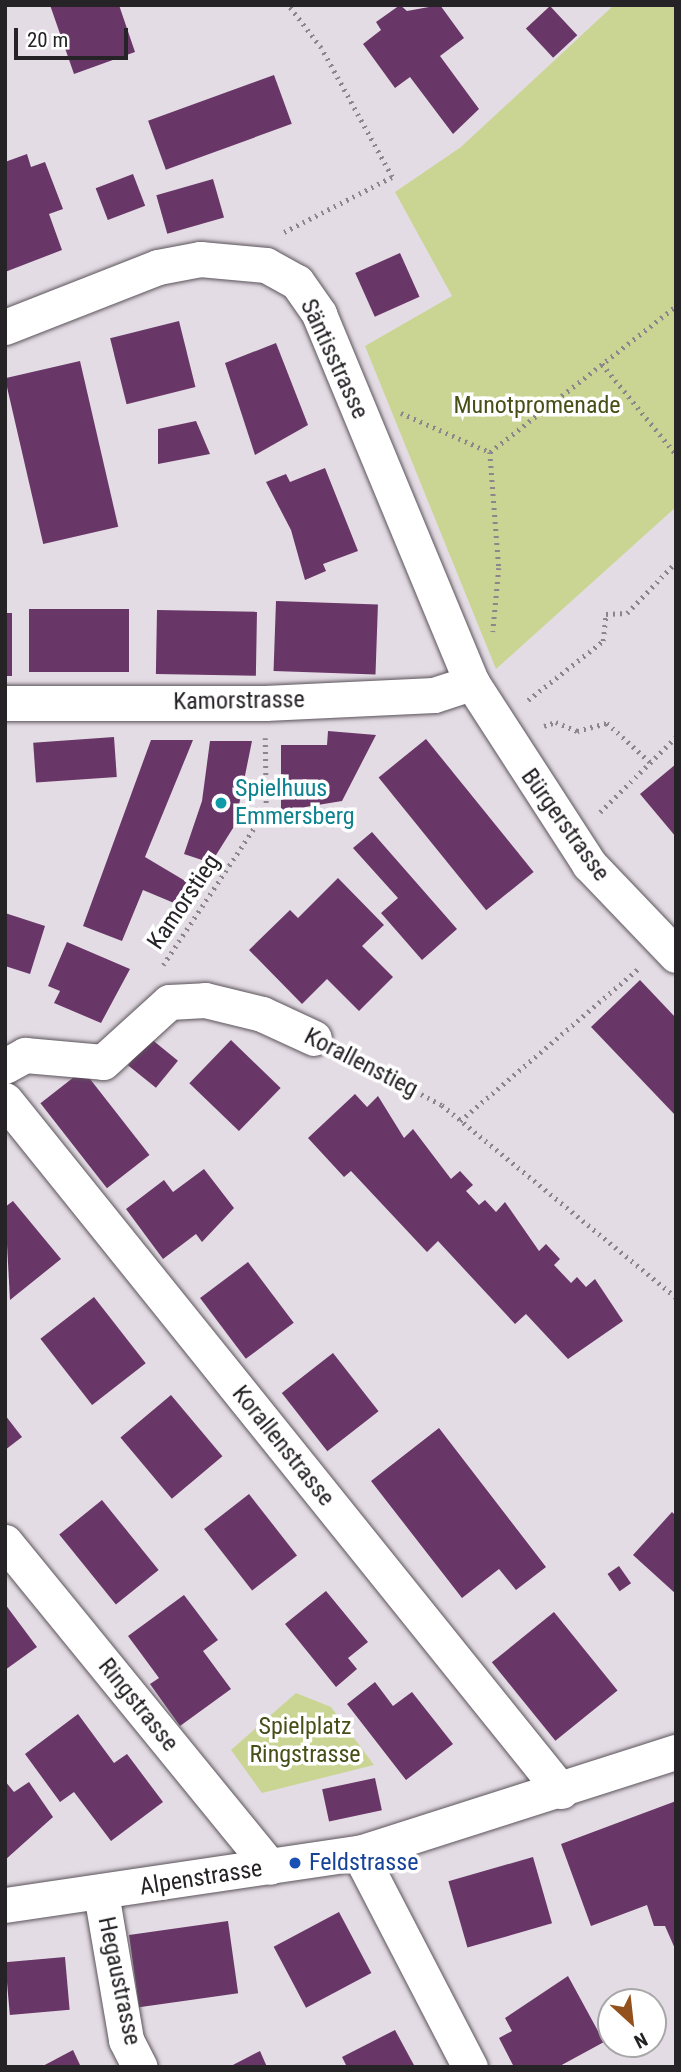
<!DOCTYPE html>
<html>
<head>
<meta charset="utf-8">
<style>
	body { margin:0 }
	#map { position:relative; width:681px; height:2072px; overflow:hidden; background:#e4dce4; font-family:"Roboto Condensed",sans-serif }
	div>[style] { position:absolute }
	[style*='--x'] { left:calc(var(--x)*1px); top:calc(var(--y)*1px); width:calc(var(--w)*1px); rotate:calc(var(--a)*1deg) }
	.green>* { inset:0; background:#cad593 }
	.building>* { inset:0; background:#693668; transform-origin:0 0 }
	.path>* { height:4.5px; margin-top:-2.25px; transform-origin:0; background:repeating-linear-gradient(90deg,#8c868c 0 2px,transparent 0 7px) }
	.roads { filter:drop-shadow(0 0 2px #5b545b) drop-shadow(0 0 2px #5b545b) }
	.street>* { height:35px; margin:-17.5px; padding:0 17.5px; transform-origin:17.5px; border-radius:17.5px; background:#fff }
	.dots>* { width:19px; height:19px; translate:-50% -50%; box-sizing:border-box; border:4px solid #fff; border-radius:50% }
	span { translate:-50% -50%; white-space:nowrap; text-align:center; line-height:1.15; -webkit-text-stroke:7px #fff; paint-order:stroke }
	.street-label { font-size:24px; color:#262326 }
	.park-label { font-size:24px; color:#474e16 }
	.culture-label { font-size:24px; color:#0d838f }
	.left { translate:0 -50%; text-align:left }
	.transit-label { font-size:24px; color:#164399 }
	.frame { position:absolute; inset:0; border:7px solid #262326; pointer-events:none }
	.north { position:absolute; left:597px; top:1988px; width:70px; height:70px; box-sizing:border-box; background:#fff; border:2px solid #a8a7a8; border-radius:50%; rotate:153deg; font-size:19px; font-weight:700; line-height:28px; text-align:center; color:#262326 }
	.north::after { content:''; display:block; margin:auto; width:24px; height:32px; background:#92511d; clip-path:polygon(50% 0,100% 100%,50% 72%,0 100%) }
	.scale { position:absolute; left:14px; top:28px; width:114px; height:32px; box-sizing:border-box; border:4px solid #262326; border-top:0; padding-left:9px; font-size:21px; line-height:24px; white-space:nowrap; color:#262326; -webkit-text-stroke:5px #fff; paint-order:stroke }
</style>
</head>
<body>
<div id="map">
	<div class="green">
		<i style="clip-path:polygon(614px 5px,676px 5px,676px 507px,496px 669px,365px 346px,452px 296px,395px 192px,461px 147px)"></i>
		<i style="clip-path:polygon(296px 1693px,331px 1707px,374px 1765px,262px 1793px,231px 1750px)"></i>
	</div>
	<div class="building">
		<i style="clip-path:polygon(50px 5px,119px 5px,135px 52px,74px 74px)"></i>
		<i style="clip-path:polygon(400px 5px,407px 11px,440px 5px,464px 38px,440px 56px,479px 109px,453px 134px,410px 77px,395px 88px,363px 44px,381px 30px,376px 22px)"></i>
		<i style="left:550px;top:6px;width:40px;height:33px;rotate:47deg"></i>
		<i style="left:274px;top:75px;width:52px;height:134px;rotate:70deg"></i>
		<i style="clip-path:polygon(27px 154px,31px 167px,45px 162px,63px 209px,49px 214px,62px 250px,5px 272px,5px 162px)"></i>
		<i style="left:133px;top:174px;width:34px;height:40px;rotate:69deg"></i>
		<i style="left:213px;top:179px;width:40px;height:59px;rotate:74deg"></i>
		<i style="left:400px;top:253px;width:48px;height:49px;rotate:66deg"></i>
		<i style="left:179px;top:321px;width:68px;height:71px;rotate:76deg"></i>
		<i style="clip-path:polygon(276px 343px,308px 425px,255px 455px,225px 363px)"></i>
		<i style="left:80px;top:361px;width:170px;height:77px;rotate:77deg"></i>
		<i style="clip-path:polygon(196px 421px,210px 454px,158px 464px,158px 429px)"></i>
		<i style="clip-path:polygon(325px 468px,358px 551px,323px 564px,326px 571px,305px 580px,291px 530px,266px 482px,286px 474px,290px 482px)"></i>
		<i style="left:276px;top:601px;width:102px;height:70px;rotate:2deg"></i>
		<i style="left:29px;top:609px;width:100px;height:63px"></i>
		<i style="left:157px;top:610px;width:100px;height:64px;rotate:1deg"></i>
		<i style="left:5px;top:613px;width:7px;height:63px"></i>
		<i style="clip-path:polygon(328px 731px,376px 735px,342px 801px,281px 811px,281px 745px,327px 745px)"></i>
		<i style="left:114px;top:737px;width:40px;height:81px;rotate:86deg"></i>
		<i style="left:426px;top:739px;width:171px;height:61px;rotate:51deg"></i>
		<i style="clip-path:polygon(151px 740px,193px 740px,145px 857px,187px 882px,174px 903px,143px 890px,122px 941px,83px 926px)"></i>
		<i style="clip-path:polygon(210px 741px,252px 741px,239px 805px,245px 809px,211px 863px,184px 854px,202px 801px)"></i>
		<i style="clip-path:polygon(676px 764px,676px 837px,640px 794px)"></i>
		<i style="clip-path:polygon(372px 832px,457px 929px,422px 960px,381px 913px,398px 898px,353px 848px)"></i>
		<i style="clip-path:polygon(338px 878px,384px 925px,362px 946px,393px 977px,359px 1011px,327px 979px,302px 1004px,249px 950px,290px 910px,298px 918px)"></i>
		<i style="clip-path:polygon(5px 913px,45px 926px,30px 974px,5px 966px)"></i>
		<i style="clip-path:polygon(67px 942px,130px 969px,101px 1023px,54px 1003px,60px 991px,48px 986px)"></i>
		<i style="clip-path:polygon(640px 980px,676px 1018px,676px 1116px,591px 1027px)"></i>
		<i style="left:150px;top:1038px;width:36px;height:35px;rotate:39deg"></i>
		<i style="left:231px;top:1040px;width:69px;height:60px;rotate:44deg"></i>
		<i style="left:83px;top:1070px;width:108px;height:54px;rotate:52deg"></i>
		<i style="clip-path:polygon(355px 1094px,367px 1107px,378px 1096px,404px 1138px,413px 1129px,451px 1179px,460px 1171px,473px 1185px,466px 1191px,479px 1205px,485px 1200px,496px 1212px,505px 1202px,539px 1251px,546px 1244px,560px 1259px,554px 1265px,571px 1283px,577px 1277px,586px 1287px,595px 1279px,623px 1321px,568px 1359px,526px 1314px,515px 1324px,438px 1241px,427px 1252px,351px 1171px,344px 1177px,308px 1138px)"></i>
		<i style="clip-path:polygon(204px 1169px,234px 1208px,202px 1242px,196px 1234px,163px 1259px,126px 1209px,164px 1180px,173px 1192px)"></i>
		<i style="clip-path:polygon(13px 1201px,61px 1259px,10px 1300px,5px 1207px)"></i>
		<i style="left:248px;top:1262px;width:76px;height:60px;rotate:53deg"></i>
		<i style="left:94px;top:1297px;width:84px;height:68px;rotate:52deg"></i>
		<i style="left:333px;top:1353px;width:74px;height:65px;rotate:52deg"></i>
		<i style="left:171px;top:1395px;width:80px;height:66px;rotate:50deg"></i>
		<i style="clip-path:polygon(5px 1415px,22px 1437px,5px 1450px)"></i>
		<i style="clip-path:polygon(439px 1428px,546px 1567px,516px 1590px,499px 1569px,462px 1598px,371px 1481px)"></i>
		<i style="left:249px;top:1494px;width:78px;height:57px;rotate:52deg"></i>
		<i style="left:102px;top:1500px;width:90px;height:55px;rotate:51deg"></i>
		<i style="clip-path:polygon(672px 1512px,676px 1516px,676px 1594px,633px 1555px)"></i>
		<i style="left:619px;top:1566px;width:21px;height:14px;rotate:55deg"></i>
		<i style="clip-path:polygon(326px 1591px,368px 1642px,348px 1658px,357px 1669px,336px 1687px,285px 1624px)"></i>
		<i style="clip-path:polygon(184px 1595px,218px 1640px,203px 1651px,231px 1689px,180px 1726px,150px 1684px,159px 1678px,128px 1636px)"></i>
		<i style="clip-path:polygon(5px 1604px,37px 1647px,5px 1670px)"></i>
		<i style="left:554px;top:1612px;width:101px;height:80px;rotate:51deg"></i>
		<i style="clip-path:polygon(375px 1682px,393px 1706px,412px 1692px,453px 1744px,406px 1780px,347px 1704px)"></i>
		<i style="clip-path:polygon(78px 1714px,114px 1763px,127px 1754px,163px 1802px,111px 1841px,74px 1792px,60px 1802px,25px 1754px)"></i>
		<i style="left:375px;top:1778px;width:33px;height:54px;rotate:78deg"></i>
		<i style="clip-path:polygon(5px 1781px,14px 1792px,29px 1782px,53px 1817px,5px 1860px)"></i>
		<i style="clip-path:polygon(676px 1801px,676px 1951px,665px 1926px,654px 1926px,647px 1905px,591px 1926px,561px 1844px)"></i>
		<i style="left:533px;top:1857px;width:69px;height:88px;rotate:74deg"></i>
		<i style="left:339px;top:1912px;width:69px;height:74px;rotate:62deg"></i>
		<i style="left:228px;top:1921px;width:73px;height:100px;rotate:82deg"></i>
		<i style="left:65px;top:1957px;width:53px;height:60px;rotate:85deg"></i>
		<i style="clip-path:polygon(568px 1976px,604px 2042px,558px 2067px,514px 2067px,499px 2038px,512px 2031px,505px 2018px)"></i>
		<i style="clip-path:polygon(395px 2030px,415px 2067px,347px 2067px,342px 2057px)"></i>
		<i style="clip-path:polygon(73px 2050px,81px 2067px,41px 2067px)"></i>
		<i style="clip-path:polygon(260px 2051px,267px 2067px,229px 2067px)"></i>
	</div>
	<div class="path">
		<i style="--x:284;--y:232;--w:121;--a:-27"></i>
		<i style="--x:392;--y:177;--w:147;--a:-118.8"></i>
		<i style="--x:321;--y:48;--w:54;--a:-127.5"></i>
		<i style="--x:602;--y:364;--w:117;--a:50.6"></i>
		<i style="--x:401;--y:413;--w:97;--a:23.7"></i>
		<i style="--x:490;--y:452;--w:236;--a:-38.1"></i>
		<i style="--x:490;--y:452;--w:116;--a:85.6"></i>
		<i style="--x:499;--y:568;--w:64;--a:95.4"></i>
		<i style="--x:528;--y:700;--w:95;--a:-38.2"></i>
		<i style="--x:603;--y:641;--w:27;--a:-84"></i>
		<i style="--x:606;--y:614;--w:21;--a:-3"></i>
		<i style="--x:627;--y:613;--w:71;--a:-46.1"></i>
		<i style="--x:544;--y:726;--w:13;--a:-18"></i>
		<i style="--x:556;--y:722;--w:23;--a:23"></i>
		<i style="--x:577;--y:731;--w:31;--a:-15"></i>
		<i style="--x:607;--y:723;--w:58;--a:42.2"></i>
		<i style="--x:600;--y:812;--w:107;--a:-44.6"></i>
		<i style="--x:163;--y:965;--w:186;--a:-56.4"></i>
		<i style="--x:266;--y:810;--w:72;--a:-90.8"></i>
		<i style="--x:347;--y:1055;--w:107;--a:27.8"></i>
		<i style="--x:442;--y:1105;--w:303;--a:39.4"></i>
		<i style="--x:460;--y:1121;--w:234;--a:-40.5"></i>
	</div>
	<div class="roads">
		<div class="street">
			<i style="--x:5;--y:327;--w:164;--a:-21.4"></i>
			<i style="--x:158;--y:267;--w:43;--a:-10.8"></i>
			<i style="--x:200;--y:259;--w:66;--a:5.2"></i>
			<i style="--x:266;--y:265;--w:35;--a:29"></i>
			<i style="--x:297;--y:282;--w:39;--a:55"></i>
			<i style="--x:319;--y:314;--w:399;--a:67.5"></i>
			<i style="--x:472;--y:683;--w:216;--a:57.1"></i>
			<i style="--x:589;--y:864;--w:126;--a:46.3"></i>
			<i style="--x:5;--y:703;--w:260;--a:0"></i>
			<i style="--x:265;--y:703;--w:169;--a:-2.7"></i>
			<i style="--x:434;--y:695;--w:40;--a:-18"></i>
			<i style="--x:5;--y:1066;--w:23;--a:-29"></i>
			<i style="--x:25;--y:1055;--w:78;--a:5.1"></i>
			<i style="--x:103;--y:1062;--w:89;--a:-42.3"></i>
			<i style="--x:169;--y:1002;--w:36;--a:-3"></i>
			<i style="--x:205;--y:1000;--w:59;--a:13.8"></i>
			<i style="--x:262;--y:1014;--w:57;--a:24.8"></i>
			<i style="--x:5;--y:1100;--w:887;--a:51.18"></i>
			<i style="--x:5;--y:1542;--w:419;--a:50.8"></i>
			<i style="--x:359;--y:1853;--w:241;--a:62.6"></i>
			<i style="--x:101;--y:1893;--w:149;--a:80.3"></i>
			<i style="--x:126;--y:2040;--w:30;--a:63"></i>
			<i style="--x:5;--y:1905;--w:358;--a:-8.4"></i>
			<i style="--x:359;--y:1853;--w:333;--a:-17.7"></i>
		</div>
	</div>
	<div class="dots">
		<i style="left:221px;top:803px;background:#0f9aa8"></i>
		<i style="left:295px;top:1863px;background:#1a4fb4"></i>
	</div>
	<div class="street-label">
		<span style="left:334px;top:359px;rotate:65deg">Säntisstrasse</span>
		<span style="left:239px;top:701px;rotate:-1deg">Kamorstrasse</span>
		<span style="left:565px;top:825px;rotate:54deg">Bürgerstrasse</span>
		<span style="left:184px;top:902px;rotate:-56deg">Kamorstieg</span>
		<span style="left:361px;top:1063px;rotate:27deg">Korallenstieg</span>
		<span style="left:283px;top:1446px;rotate:51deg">Korallenstrasse</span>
		<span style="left:138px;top:1705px;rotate:51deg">Ringstrasse</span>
		<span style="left:201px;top:1878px;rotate:-9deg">Alpenstrasse</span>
		<span style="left:119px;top:1981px;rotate:78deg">Hegaustrasse</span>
	</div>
	<div class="park-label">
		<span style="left:537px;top:406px">Munotpromenade</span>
		<span style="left:305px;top:1741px">Spielplatz<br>Ringstrasse</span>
	</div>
	<div class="culture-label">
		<span class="left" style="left:235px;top:803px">Spielhuus<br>Emmersberg</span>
	</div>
	<div class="transit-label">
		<span class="left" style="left:309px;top:1863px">Feldstrasse</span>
	</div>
	<div class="frame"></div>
	<div class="north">N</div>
	<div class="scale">20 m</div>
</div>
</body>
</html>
